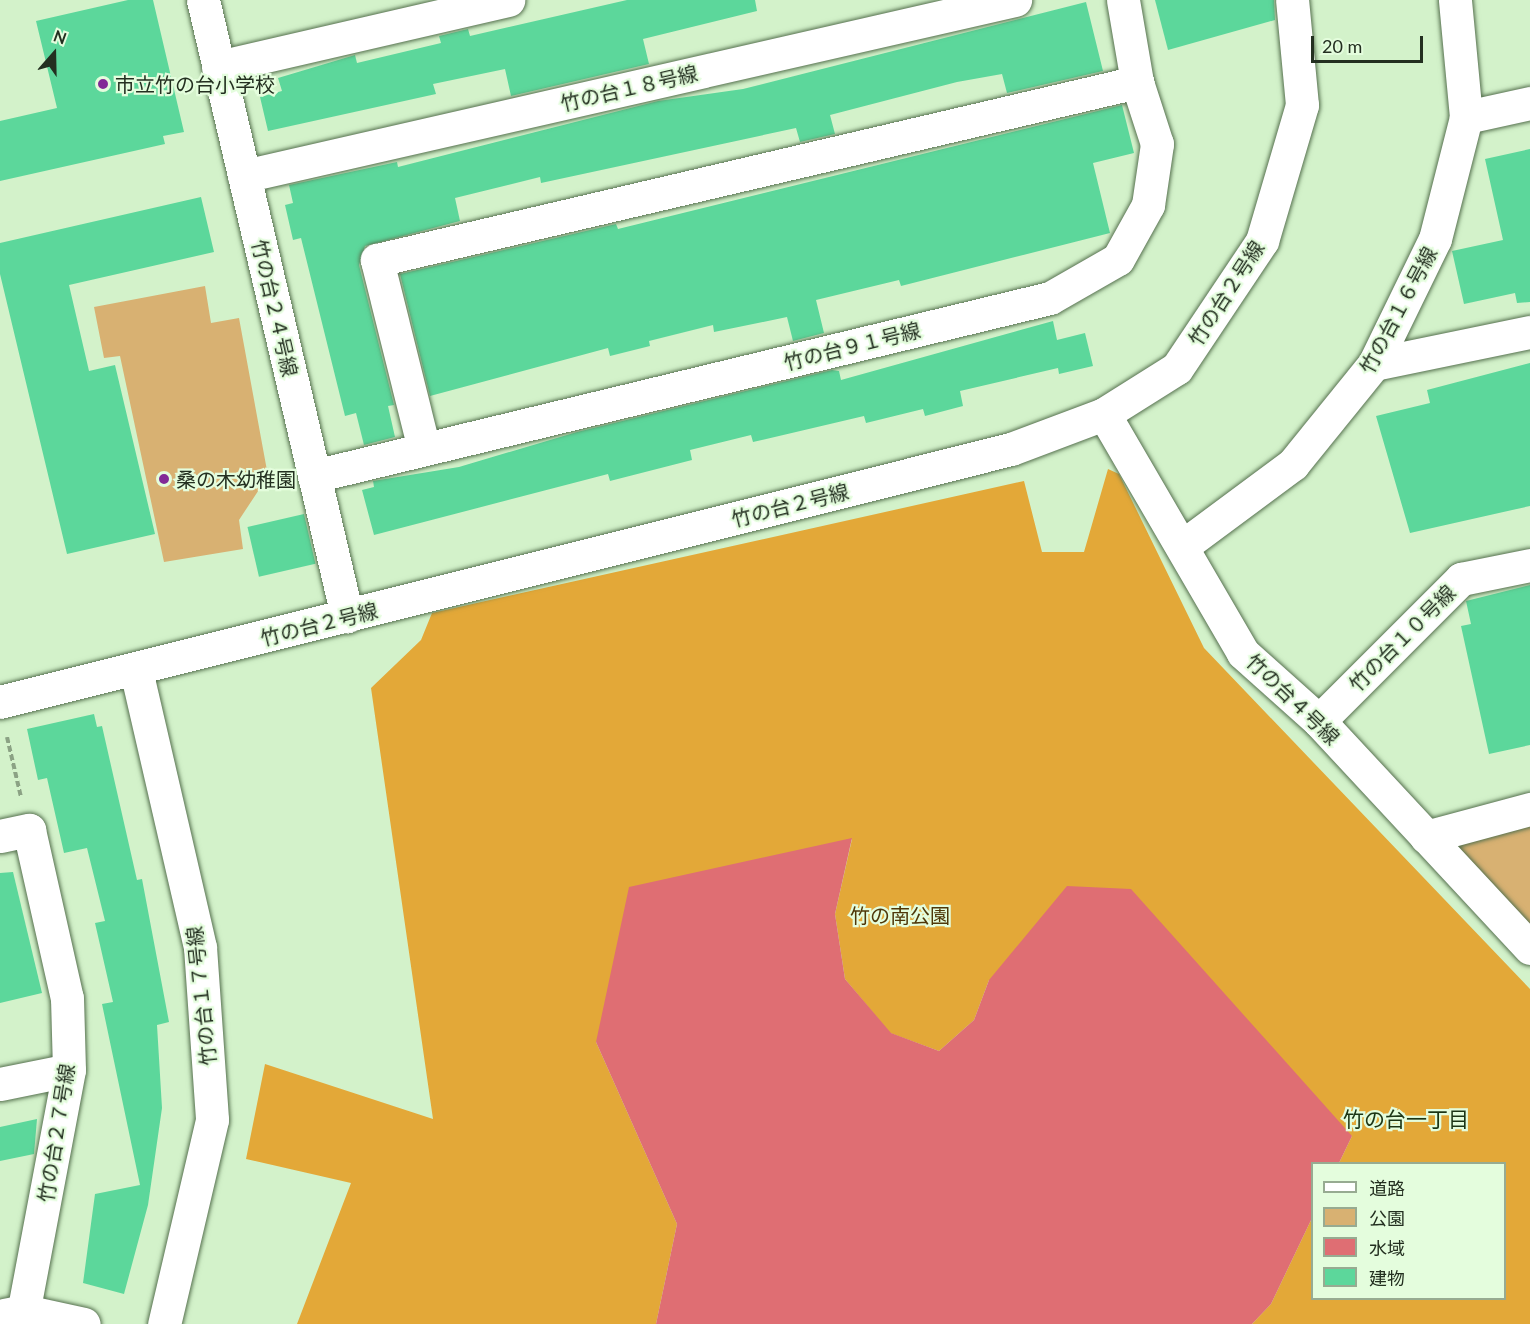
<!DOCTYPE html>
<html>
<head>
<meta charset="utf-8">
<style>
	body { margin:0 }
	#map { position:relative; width:1530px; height:1324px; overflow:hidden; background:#d3f2ca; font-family:Lato,"Noto Sans JP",sans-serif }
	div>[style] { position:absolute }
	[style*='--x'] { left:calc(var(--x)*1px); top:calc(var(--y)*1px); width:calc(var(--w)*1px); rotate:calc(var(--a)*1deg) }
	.green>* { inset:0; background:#d8b172 }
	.forest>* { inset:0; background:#e3a838 }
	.water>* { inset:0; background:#df6e73 }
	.building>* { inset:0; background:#5cd79b; transform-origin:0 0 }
	.path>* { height:4px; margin-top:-2px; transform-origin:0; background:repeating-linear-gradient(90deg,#8ba284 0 6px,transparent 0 9px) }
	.roads { filter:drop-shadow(0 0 2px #56714f) drop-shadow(0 0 2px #56714f) }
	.street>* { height:33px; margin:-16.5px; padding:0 16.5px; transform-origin:16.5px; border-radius:16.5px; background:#fff }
	.secondary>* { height:33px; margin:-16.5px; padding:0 16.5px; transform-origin:16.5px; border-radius:16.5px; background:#fff }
	.dots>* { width:16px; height:16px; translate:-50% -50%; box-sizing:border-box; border:3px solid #e4fddd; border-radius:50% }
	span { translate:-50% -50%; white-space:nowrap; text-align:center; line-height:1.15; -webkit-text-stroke:4.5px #e4fddd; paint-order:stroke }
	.poi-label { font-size:20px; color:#232f20 }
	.left { translate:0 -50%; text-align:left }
	.street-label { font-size:20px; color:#232f20 }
	.park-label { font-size:20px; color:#4f3708 }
	.neighbourhood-label { font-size:21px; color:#1c3515 }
	.legend { position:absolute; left:1311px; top:1162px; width:195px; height:138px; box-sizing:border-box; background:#e4fddd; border:2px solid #97ab91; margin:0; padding:8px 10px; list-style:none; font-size:18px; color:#232f20 }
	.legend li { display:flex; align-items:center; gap:12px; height:30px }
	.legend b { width:30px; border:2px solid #97ab91 }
	.north { position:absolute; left:24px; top:24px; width:60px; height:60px; -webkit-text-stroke:4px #e4fddd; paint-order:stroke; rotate:20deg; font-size:16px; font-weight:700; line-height:24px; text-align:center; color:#232f20 }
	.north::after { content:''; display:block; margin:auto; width:21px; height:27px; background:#232f20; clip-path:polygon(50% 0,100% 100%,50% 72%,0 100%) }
	.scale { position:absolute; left:1311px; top:36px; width:112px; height:27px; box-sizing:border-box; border:3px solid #232f20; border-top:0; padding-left:8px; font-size:18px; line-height:21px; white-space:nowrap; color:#232f20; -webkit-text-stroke:4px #e4fddd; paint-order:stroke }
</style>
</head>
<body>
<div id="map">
	<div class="green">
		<i style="clip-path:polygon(205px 286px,211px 323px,239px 318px,268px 476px,239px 520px,243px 549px,164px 562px,120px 356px,104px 358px,94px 307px)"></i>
		<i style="clip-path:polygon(1530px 823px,1530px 948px,1436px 847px)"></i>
	</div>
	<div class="forest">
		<i style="clip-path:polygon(1108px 469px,1119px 474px,1204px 648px,1530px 989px,1530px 1324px,1252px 1324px,1271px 1304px,1312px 1218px,1312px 1298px,1504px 1298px,1504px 1164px,1339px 1163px,1352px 1136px,989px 980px,974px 1020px,939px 1051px,890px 1033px,845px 979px,835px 914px,852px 839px,596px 1042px,677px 1224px,656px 1324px,297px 1324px,351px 1183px,246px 1159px,265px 1064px,433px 1119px,371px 688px,421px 640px,432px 613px,1024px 481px,1042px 552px,1084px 552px)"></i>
	</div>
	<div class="water">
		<i style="clip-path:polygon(852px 838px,835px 914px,845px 979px,891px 1033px,939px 1051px,974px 1020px,989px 980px,1067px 886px,1131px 889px,1352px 1136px,1339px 1163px,1312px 1164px,1312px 1218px,1271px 1304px,1252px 1324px,656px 1324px,677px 1224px,596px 1042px,629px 887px)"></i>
	</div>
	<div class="building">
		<i style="clip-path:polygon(128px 0,153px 0,184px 132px,163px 136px,165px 144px,0 181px,0 121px,57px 108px,36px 21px)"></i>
		<i style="clip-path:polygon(627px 0,755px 0,757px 11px,643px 39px,649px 64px,511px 96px,505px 69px,433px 84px,436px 94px,268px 131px,260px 97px,282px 91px,278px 78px,355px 55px,357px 63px,441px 43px,439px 36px,468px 29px,470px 36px)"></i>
		<i style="clip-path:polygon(1155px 0,1274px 0,1275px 20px,1168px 50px)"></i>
		<i style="clip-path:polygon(1086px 2px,1103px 71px,1007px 93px,1002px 74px,957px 82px,830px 115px,835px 134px,800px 142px,796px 128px,541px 183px,540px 177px,455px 198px,460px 221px,365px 246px,359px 265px,394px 405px,388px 406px,395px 437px,364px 445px,356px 413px,345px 416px,301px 238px,293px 240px,285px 205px,293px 203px,289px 185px,397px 162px,398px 167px,658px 101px,743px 89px)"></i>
		<i style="clip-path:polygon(1122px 105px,1134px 153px,1093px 163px,1110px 233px,901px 286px,899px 280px,816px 300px,824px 333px,793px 341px,787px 317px,714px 332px,713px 325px,649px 341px,650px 346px,610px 356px,608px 348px,430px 396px,400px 274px,616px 224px,618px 229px)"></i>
		<i style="clip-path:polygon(1530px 149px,1530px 302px,1517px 303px,1515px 293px,1464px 304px,1452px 251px,1503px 240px,1485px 159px)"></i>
		<i style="clip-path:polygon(201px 197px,214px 252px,69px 285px,89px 371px,115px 365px,155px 534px,67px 554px,0 274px,0 243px)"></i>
		<i style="clip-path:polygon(1053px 321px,1057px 340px,1085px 333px,1093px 366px,1059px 374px,1058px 368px,960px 391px,963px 406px,925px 416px,923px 409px,866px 423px,864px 416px,753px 442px,751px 435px,690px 450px,692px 460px,610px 481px,608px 474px,374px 535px,362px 490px,374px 487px,373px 481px,459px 467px,577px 432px,832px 370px,839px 371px,841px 380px)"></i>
		<i style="clip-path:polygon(1530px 363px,1530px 506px,1410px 533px,1376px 416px,1430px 403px,1427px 390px)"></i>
		<i style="left:304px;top:514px;width:51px;height:58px;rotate:77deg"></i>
		<i style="clip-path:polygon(1530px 585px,1530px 745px,1489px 754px,1461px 626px,1471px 624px,1466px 601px)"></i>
		<i style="clip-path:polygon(94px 714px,97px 727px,102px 726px,137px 880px,142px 879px,169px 1022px,157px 1025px,162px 1108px,148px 1205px,124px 1294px,83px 1283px,95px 1194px,140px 1185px,102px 1004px,113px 1002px,95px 923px,105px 921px,87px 848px,64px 853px,47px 778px,38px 780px,27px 729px)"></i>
		<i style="clip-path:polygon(13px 872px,42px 993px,0 1003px,0 873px)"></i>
		<i style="clip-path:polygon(37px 1119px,34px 1154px,0 1161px,0 1127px)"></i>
	</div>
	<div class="path">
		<i style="--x:7;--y:737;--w:62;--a:76.9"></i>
	</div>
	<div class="roads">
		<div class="street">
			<i style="--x:203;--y:0;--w:633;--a:76.84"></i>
			<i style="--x:218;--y:67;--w:298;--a:-13"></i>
			<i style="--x:1466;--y:117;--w:66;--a:-12.3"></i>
			<i style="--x:244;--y:176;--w:791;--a:-12.86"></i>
			<i style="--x:1374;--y:364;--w:159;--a:-11.6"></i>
			<i style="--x:1104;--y:414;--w:276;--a:59.8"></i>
			<i style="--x:1243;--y:653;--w:102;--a:41.8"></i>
			<i style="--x:1319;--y:721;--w:310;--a:47.1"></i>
			<i style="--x:424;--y:449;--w:195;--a:-104"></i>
			<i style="--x:377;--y:260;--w:781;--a:-13.18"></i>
			<i style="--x:314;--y:476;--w:757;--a:-13.6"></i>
			<i style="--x:1050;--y:298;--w:78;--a:-29.8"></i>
			<i style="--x:1118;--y:259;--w:62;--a:-60.9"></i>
			<i style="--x:1148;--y:205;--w:62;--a:-81.6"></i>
			<i style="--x:1157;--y:144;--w:65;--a:-107.9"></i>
			<i style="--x:1137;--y:82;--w:83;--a:-99.7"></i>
			<i style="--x:1184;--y:545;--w:136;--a:-36.6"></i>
			<i style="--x:1293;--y:464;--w:129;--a:-51"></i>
			<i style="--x:1374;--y:364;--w:139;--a:-64"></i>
			<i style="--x:1435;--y:239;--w:126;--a:-75.7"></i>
			<i style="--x:1466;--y:117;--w:118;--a:-95.4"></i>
			<i style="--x:1319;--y:721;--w:201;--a:-45"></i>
			<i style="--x:1461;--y:579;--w:70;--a:-11.5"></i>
			<i style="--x:0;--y:836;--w:30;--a:-12"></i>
			<i style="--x:29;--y:830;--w:172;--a:77.3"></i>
			<i style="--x:67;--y:998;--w:72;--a:88.4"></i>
			<i style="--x:69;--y:1070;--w:258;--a:100.7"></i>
			<i style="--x:1426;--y:837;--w:108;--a:-15.1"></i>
			<i style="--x:0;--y:1084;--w:70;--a:-11.5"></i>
			<i style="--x:4;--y:1315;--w:21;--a:-11"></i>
			<i style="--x:25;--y:1311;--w:60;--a:12.4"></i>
		</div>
		<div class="secondary">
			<i style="--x:136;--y:670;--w:284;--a:77"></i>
			<i style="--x:200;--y:947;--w:173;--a:86"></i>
			<i style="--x:212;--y:1120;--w:210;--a:103.2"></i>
			<i style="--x:0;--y:702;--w:1042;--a:-14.05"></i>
			<i style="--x:1011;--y:449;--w:99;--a:-20.6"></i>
			<i style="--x:1104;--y:414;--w:86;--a:-32.2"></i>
			<i style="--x:1177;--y:368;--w:153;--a:-56.2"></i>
			<i style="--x:1262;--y:241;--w:142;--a:-73.6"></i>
			<i style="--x:1302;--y:105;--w:105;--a:-95.4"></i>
		</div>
	</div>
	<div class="dots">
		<i style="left:103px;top:84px;background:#822a97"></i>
		<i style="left:164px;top:479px;background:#822a97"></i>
	</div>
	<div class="poi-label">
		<span class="left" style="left:115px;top:84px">市立竹の台小学校</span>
		<span class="left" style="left:176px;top:479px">桑の木幼稚園</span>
	</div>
	<div class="street-label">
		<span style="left:629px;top:88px;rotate:-13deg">竹の台１８号線</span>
		<span style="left:1226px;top:293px;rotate:-57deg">竹の台２号線</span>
		<span style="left:275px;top:308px;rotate:77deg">竹の台２４号線</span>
		<span style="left:1398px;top:310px;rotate:-62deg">竹の台１６号線</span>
		<span style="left:852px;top:346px;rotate:-14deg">竹の台９１号線</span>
		<span style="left:790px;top:505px;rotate:-14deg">竹の台２号線</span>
		<span style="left:319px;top:624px;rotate:-14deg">竹の台２号線</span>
		<span style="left:1402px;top:638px;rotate:-45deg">竹の台１０号線</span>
		<span style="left:1293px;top:699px;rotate:44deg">竹の台４号線</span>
		<span style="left:201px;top:996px;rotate:-96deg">竹の台１７号線</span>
		<span style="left:56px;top:1133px;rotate:-81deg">竹の台２７号線</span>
	</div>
	<div class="park-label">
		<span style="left:900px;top:915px">竹の南公園</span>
	</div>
	<div class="neighbourhood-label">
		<span style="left:1406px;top:1119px">竹の台一丁目</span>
	</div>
	<ul class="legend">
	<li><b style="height:8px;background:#fff"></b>道路</li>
	<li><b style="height:16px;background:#d8b172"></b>公園</li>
	<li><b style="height:16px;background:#df6e73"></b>水域</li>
	<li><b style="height:16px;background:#5cd79b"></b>建物</li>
	</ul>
	<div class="north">N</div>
	<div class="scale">20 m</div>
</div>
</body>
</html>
